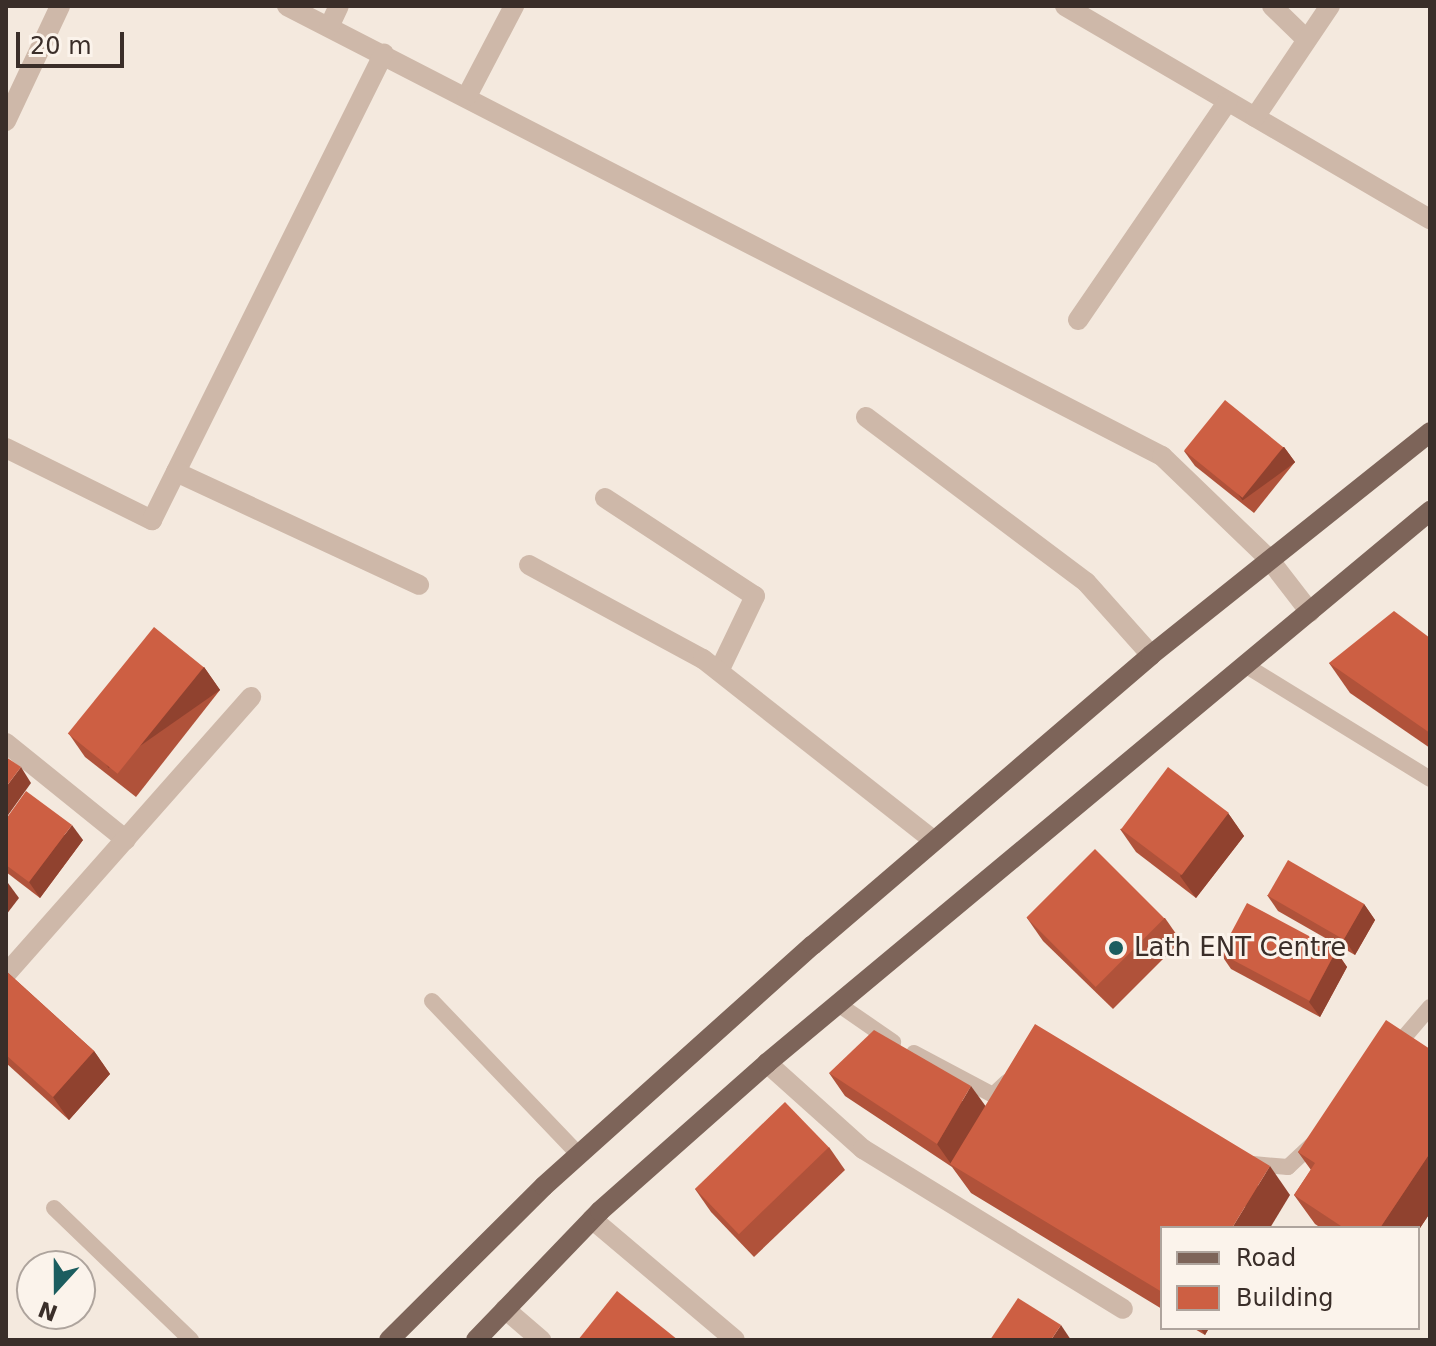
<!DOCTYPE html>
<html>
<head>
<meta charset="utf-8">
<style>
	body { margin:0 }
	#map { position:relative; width:1436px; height:1346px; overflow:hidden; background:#f4e9de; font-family:"DejaVu Sans",sans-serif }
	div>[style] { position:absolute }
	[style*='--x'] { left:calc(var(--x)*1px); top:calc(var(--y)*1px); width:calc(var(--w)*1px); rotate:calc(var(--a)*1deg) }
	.service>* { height:16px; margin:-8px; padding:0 8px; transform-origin:8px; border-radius:8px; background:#ceb8a9 }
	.minor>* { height:20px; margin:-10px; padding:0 10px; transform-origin:10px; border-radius:10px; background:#ceb8a9 }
	.primary>* { height:20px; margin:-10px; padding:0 10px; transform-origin:10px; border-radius:10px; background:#7d6459 }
	.wall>* { inset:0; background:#b0523a }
	.shaded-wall>* { inset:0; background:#90422f; transform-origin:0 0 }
	.building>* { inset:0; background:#cd5f43; transform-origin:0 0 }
	.dots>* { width:22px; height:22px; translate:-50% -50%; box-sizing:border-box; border:4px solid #fbf3eb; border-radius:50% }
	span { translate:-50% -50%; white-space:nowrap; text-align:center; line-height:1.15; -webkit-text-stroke:6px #fbf3eb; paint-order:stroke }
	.poi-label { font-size:26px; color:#3a2e29 }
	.left { translate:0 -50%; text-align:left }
	.frame { position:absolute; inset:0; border:8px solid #3a2e29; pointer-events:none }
	.legend { position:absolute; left:1160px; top:1226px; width:260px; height:104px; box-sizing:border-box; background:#fbf3eb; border:2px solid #aea49d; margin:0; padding:10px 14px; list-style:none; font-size:24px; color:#3a2e29 }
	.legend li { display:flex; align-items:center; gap:16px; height:40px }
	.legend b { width:40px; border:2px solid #aea49d }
	.north { position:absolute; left:16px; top:1250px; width:80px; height:80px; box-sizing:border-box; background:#fbf3eb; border:2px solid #aea49d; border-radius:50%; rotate:201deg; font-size:22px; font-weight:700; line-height:32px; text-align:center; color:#3a2e29 }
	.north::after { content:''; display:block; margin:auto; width:28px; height:36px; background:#1b5d5f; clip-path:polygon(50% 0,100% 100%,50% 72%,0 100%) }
	.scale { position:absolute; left:16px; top:32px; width:108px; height:36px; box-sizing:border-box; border:4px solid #3a2e29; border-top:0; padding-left:10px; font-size:24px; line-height:28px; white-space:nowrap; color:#3a2e29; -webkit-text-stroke:6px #fbf3eb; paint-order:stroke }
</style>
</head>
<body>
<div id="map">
	<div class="service">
		<i style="--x:1245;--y:665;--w:217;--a:31.6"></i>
		<i style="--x:432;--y:1001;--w:213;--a:46.3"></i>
		<i style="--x:838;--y:1004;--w:67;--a:34.6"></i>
		<i style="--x:1395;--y:1048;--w:54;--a:-49.5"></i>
		<i style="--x:914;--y:1053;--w:89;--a:28"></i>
		<i style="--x:993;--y:1095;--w:19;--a:-43"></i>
		<i style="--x:1253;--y:1164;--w:35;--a:5"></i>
		<i style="--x:1288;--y:1167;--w:37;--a:-43"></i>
		<i style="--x:54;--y:1208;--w:190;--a:43.9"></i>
	</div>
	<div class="minor">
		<i style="--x:287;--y:6;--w:984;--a:27.22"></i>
		<i style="--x:1162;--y:456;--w:149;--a:43.9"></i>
		<i style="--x:1269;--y:559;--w:67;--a:52.3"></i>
		<i style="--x:1065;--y:6;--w:423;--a:30.3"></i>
		<i style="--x:1272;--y:6;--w:47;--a:44.1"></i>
		<i style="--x:329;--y:27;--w:23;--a:-65"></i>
		<i style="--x:467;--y:96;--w:102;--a:-62.4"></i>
		<i style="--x:1255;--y:117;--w:134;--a:-56"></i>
		<i style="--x:6;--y:121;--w:127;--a:-64.8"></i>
		<i style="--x:1078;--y:320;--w:264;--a:-55.6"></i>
		<i style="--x:866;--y:417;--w:275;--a:36.9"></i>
		<i style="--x:1086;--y:582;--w:98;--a:48.3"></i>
		<i style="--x:6;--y:448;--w:163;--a:26.3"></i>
		<i style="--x:152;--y:520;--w:521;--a:-63.58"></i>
		<i style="--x:176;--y:472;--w:268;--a:24.9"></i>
		<i style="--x:605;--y:498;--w:179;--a:33.2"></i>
		<i style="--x:755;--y:596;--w:83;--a:115.6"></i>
		<i style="--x:529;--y:565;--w:198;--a:28.4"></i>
		<i style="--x:703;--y:659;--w:294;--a:38.2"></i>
		<i style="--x:6;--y:743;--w:154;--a:38.9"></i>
		<i style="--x:6;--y:974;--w:370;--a:-48.5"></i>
		<i style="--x:767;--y:1063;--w:129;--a:41.9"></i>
		<i style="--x:863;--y:1149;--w:305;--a:31.6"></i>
		<i style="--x:592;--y:1219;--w:187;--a:40.2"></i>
		<i style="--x:505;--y:1309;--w:48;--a:40.7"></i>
	</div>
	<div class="primary">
		<i style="--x:389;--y:1340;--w:218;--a:-44.8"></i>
		<i style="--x:544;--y:1186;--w:361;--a:-41.9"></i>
		<i style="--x:813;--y:945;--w:445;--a:-40.6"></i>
		<i style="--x:1151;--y:655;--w:357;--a:-38.6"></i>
		<i style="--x:476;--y:1340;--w:179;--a:-46.1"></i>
		<i style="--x:600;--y:1211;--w:223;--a:-41.5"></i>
		<i style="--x:767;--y:1063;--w:863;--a:-39.78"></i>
	</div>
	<div class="wall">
		<i style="clip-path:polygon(1284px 447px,1295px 462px,1254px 513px,1195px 466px,1184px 451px)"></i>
		<i style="clip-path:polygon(1430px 638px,1430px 748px,1350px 693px,1329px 663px)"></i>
		<i style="clip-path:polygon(204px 667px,220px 690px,136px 797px,85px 757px,69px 734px)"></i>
		<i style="clip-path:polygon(1228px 813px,1244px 836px,1196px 898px,1136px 852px,1120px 829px)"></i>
		<i style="clip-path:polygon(6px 819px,83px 840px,40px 898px,6px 872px)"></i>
		<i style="clip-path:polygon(1267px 895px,1364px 904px,1375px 920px,1355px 955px,1278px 911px)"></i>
		<i style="clip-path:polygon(1027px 918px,1165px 918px,1181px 941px,1113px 1009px,1043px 941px)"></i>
		<i style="clip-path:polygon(1336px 951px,1347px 967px,1320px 1017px,1231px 969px,1220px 953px)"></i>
		<i style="clip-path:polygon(6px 971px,94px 1051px,110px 1074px,69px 1120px,6px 1063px)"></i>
		<i style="clip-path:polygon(1430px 1049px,1430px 1213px,1418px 1231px,1418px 1228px,1321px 1228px,1315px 1224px,1294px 1195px,1311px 1170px,1298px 1152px)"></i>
		<i style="clip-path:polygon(829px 1073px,985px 1106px,1290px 1195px,1162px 1228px,1162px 1309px,971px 1193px,952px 1167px,845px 1096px)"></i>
		<i style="clip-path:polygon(829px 1147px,845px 1170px,754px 1257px,711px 1212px,695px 1189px)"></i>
		<i style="clip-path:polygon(1193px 1328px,1209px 1328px,1205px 1335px)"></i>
	</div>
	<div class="shaded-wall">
		<i style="left:1284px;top:447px;width:19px;height:65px;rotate:54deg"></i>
		<i style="left:204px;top:667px;width:28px;height:136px;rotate:55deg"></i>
		<i style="clip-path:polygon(21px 767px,31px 783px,6px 818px,6px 787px)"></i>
		<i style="clip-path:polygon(1228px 813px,1244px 836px,1196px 898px,1180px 876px)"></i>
		<i style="clip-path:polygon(72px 825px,83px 840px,40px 898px,29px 882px)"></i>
		<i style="clip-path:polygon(8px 883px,19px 898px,6px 915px,6px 885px)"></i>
		<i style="clip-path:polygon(1364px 904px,1375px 920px,1355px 955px,1344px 939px)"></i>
		<i style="clip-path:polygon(1336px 951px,1347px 967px,1320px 1017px,1309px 1002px)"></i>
		<i style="clip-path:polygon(94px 1051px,110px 1074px,69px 1120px,53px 1097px)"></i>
		<i style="clip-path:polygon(971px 1086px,987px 1108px,951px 1164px,937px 1144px)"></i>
		<i style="clip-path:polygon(1430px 1153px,1430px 1213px,1418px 1231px,1418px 1228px,1380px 1228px)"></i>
		<i style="clip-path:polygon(1270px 1166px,1290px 1195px,1270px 1228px,1232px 1228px)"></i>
		<i style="clip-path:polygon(1061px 1325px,1071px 1340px,1051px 1340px)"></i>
		<i style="clip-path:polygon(1200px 1328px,1209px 1328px,1205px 1335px)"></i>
	</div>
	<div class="building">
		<i style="left:1225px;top:400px;width:75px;height:65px;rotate:39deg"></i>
		<i style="clip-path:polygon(1394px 611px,1430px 638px,1430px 733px,1329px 663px)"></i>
		<i style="left:154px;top:627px;width:64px;height:137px;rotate:39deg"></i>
		<i style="clip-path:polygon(6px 757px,21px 767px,6px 787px)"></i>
		<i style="left:1168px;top:767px;width:76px;height:78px;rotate:37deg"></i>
		<i style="clip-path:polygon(26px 791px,72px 825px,29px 882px,6px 865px,6px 819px)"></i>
		<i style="left:1095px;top:849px;width:98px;height:97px;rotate:45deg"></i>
		<i style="left:1288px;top:860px;width:88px;height:41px;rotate:30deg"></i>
		<i style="left:1247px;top:903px;width:101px;height:57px;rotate:28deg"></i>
		<i style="clip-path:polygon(6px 971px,94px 1051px,53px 1097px,6px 1055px)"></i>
		<i style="clip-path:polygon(1386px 1020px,1430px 1049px,1430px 1153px,1380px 1228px,1344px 1228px,1294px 1195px,1315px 1163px,1298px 1152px)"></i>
		<i style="clip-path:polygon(1035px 1024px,1270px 1166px,1232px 1228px,1162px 1228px,1162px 1292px,950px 1164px)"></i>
		<i style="clip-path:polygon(874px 1030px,971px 1086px,937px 1144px,829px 1073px)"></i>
		<i style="left:785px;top:1102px;width:63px;height:125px;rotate:46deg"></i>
		<i style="clip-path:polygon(617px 1291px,678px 1340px,578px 1340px)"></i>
		<i style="clip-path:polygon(1018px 1298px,1061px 1325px,1051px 1340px,990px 1340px)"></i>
	</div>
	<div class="dots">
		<i style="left:1116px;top:948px;background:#1b5d5f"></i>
	</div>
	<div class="poi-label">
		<span class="left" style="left:1134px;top:948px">Lath ENT Centre</span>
	</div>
	<div class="frame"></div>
	<ul class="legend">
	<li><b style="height:10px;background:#7d6459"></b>Road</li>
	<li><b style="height:22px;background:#cd5f43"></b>Building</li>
	</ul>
	<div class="north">N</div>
	<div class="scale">20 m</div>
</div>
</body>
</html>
